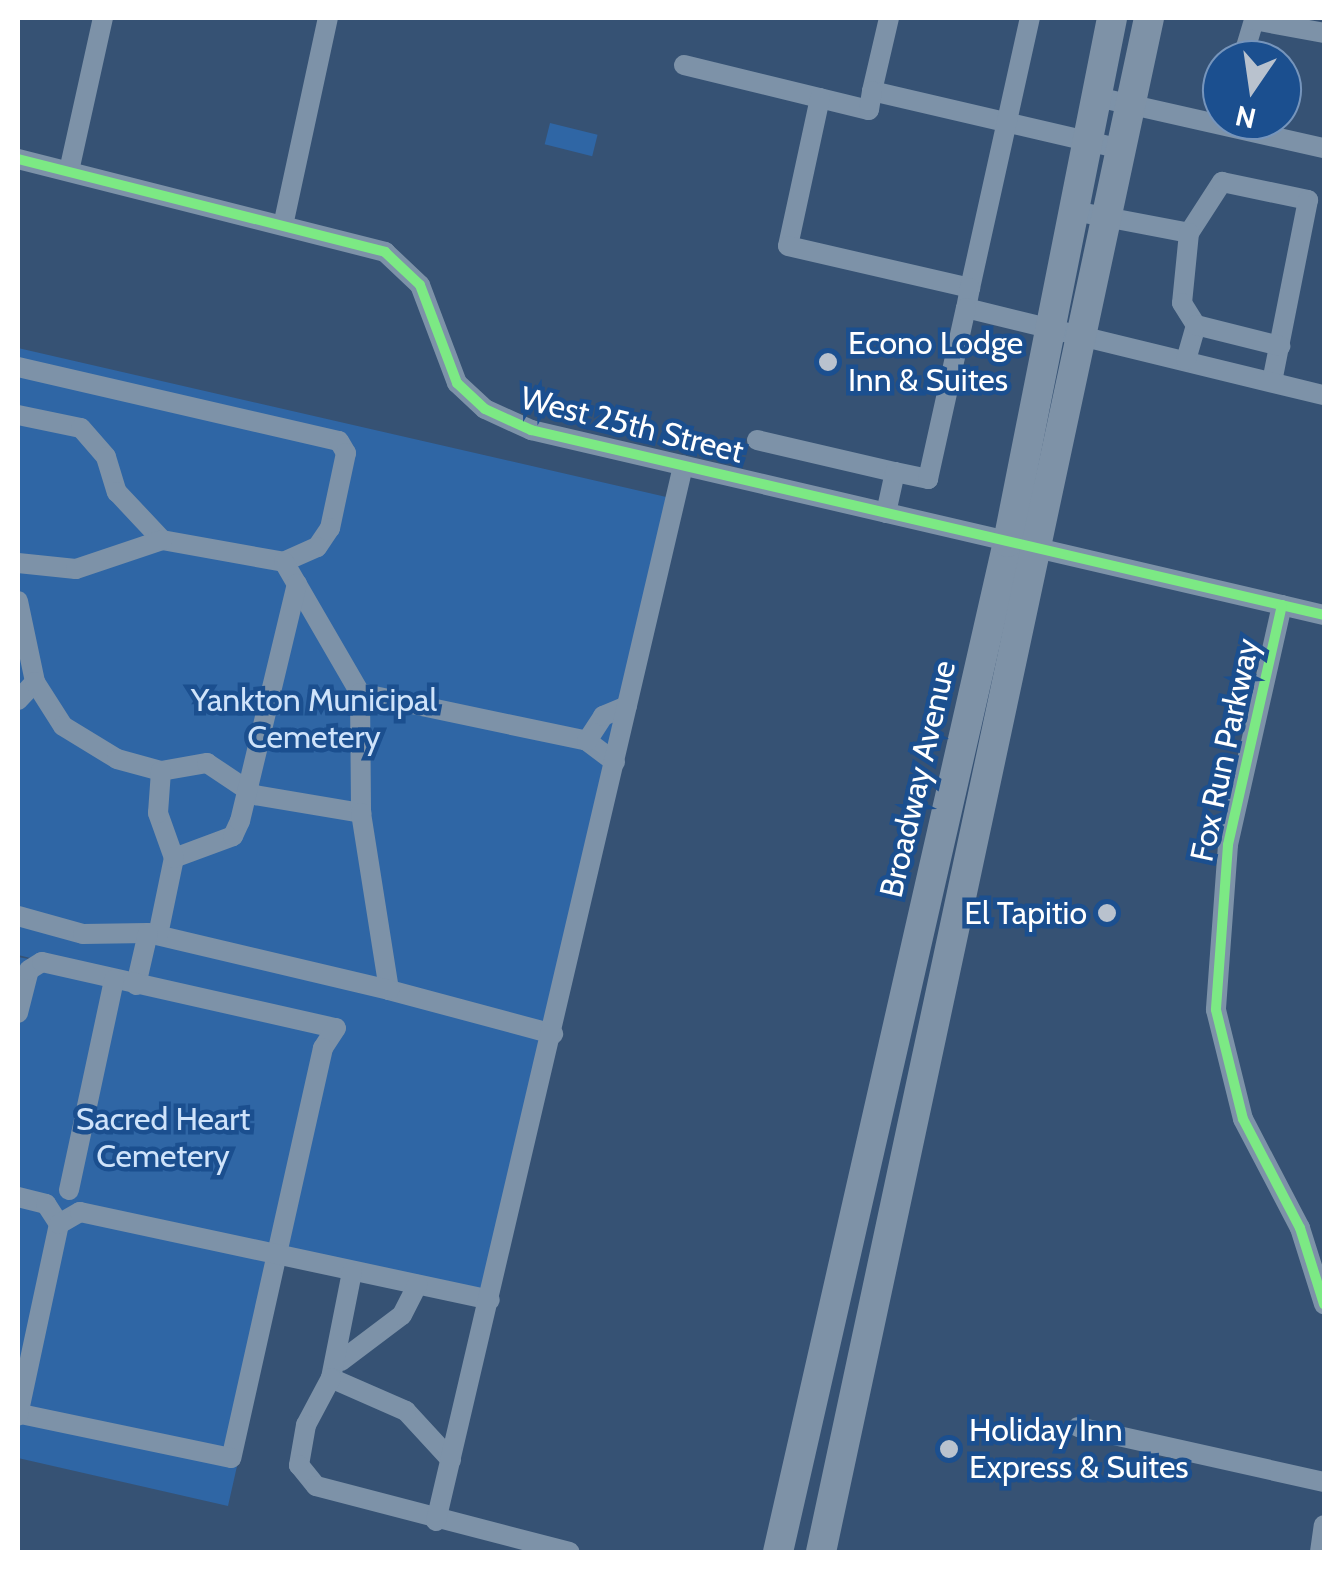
<!DOCTYPE html>
<html>
<head>
<meta charset="utf-8">
<style>
	body { margin:0 }
	#map { position:relative; width:1342px; height:1570px; overflow:hidden; background:#365274; font-family:Cabin,sans-serif }
	div>[style] { position:absolute }
	[style*='--x'] { left:calc(var(--x)*1px); top:calc(var(--y)*1px); width:calc(var(--w)*1px); rotate:calc(var(--a)*1deg) }
	.green>* { inset:0; background:#2f66a5; transform-origin:0 0 }
	.minor>* { height:20px; margin:-10px; padding:0 10px; transform-origin:10px; border-radius:10px; background:#7d92a8 }
	.highway>* { height:30px; margin:-15px; padding:0 15px; transform-origin:15px; border-radius:15px; background:#7e92a7 }
	.cycleway>* { height:10px; margin:-5px; padding:0 5px; transform-origin:5px; border-radius:5px; background:#7ce984 }
	.dots>* { width:28px; height:28px; translate:-50% -50%; box-sizing:border-box; border:5px solid #1b4f8f; border-radius:50% }
	span { translate:-50% -50%; white-space:nowrap; text-align:center; line-height:1.15; -webkit-text-stroke:9px #1b4f8f; paint-order:stroke }
	.poi-label { font-size:32px; color:#fff }
	.left { translate:0 -50%; text-align:left }
	.right { translate:-100% -50%; text-align:right }
	.street-label { font-size:32px; color:#fff }
	.park-label { font-size:32px; color:#cfe3fa }
	.frame { position:absolute; inset:0; border:20px solid #fff; pointer-events:none }
	.north { position:absolute; left:1202px; top:40px; width:100px; height:100px; box-sizing:border-box; background:#1b4f8f; border:2px solid #7695bc; border-radius:50%; rotate:193deg; font-size:28px; font-weight:700; line-height:40px; text-align:center; color:#fff }
	.north::after { content:''; display:block; margin:auto; width:35px; height:45px; background:#b9c2ce; clip-path:polygon(50% 0,100% 100%,50% 72%,0 100%) }
</style>
</head>
<body>
<div id="map">
	<div class="green">
		<i style="left:550px;top:123px;width:49px;height:22px;rotate:14deg"></i>
		<i style="clip-path:polygon(18px 348px,675px 499px,490px 1300px,284px 1258px,228px 1506px,18px 1458px,18px 957px,55px 964px,18px 955px)"></i>
	</div>
	<div class="minor">
		<i style="--x:889;--y:18;--w:75;--a:103.1"></i>
		<i style="--x:872;--y:91;--w:256;--a:13.1"></i>
		<i style="--x:1242;--y:60;--w:42;--a:-73.3"></i>
		<i style="--x:1254;--y:20;--w:71;--a:10.5"></i>
		<i style="--x:684;--y:65;--w:190;--a:13.7"></i>
		<i style="--x:869;--y:110;--w:19;--a:-81"></i>
		<i style="--x:1097;--y:97;--w:233;--a:12.7"></i>
		<i style="--x:820;--y:98;--w:151;--a:102.2"></i>
		<i style="--x:788;--y:246;--w:187;--a:13"></i>
		<i style="--x:970;--y:288;--w:277;--a:-77.5"></i>
		<i style="--x:18;--y:159;--w:379;--a:14.2"></i>
		<i style="--x:385;--y:252;--w:48;--a:43.3"></i>
		<i style="--x:420;--y:285;--w:105;--a:69.3"></i>
		<i style="--x:457;--y:383;--w:38;--a:43"></i>
		<i style="--x:485;--y:409;--w:51;--a:24.5"></i>
		<i style="--x:531;--y:430;--w:814;--a:13.13"></i>
		<i style="--x:69;--y:171;--w:157;--a:-77.5"></i>
		<i style="--x:1074;--y:211;--w:117;--a:10.8"></i>
		<i style="--x:1189;--y:233;--w:61;--a:-57.1"></i>
		<i style="--x:1222;--y:182;--w:88;--a:11.8"></i>
		<i style="--x:1308;--y:200;--w:185;--a:101.2"></i>
		<i style="--x:284;--y:221;--w:208;--a:-77.8"></i>
		<i style="--x:1189;--y:233;--w:70;--a:95.7"></i>
		<i style="--x:1182;--y:303;--w:26;--a:58"></i>
		<i style="--x:970;--y:288;--w:20;--a:101"></i>
		<i style="--x:966;--y:308;--w:368;--a:13.7"></i>
		<i style="--x:1186;--y:360;--w:36;--a:-74"></i>
		<i style="--x:1196;--y:325;--w:87;--a:14"></i>
		<i style="--x:18;--y:367;--w:329;--a:13"></i>
		<i style="--x:339;--y:441;--w:14;--a:60"></i>
		<i style="--x:346;--y:453;--w:77;--a:102"></i>
		<i style="--x:330;--y:528;--w:23;--a:124"></i>
		<i style="--x:317;--y:547;--w:36;--a:156"></i>
		<i style="--x:18;--y:415;--w:64;--a:11.7"></i>
		<i style="--x:81;--y:428;--w:38;--a:49"></i>
		<i style="--x:106;--y:457;--w:37;--a:73"></i>
		<i style="--x:117;--y:492;--w:66;--a:46.8"></i>
		<i style="--x:162;--y:540;--w:124;--a:10.2"></i>
		<i style="--x:284;--y:562;--w:151;--a:59.9"></i>
		<i style="--x:360;--y:693;--w:232;--a:11.9"></i>
		<i style="--x:587;--y:741;--w:35;--a:37"></i>
		<i style="--x:757;--y:440;--w:142;--a:13.1"></i>
		<i style="--x:895;--y:472;--w:42;--a:102.4"></i>
		<i style="--x:895;--y:472;--w:34;--a:12"></i>
		<i style="--x:928;--y:479;--w:175;--a:-77.5"></i>
		<i style="--x:18;--y:563;--w:58;--a:5.9"></i>
		<i style="--x:76;--y:569;--w:91;--a:-18.6"></i>
		<i style="--x:18;--y:601;--w:83;--a:78.1"></i>
		<i style="--x:35;--y:682;--w:25;--a:133"></i>
		<i style="--x:1282;--y:605;--w:246;--a:102.7"></i>
		<i style="--x:1228;--y:845;--w:165;--a:94.2"></i>
		<i style="--x:1216;--y:1010;--w:112;--a:76.1"></i>
		<i style="--x:1243;--y:1119;--w:123;--a:62.4"></i>
		<i style="--x:1300;--y:1228;--w:80;--a:72.5"></i>
		<i style="--x:35;--y:682;--w:52;--a:57.5"></i>
		<i style="--x:63;--y:726;--w:63;--a:31.4"></i>
		<i style="--x:117;--y:759;--w:46;--a:15.3"></i>
		<i style="--x:161;--y:771;--w:47;--a:-9.9"></i>
		<i style="--x:207;--y:763;--w:58;--a:33.7"></i>
		<i style="--x:255;--y:795;--w:108;--a:9.6"></i>
		<i style="--x:360;--y:693;--w:120;--a:89.5"></i>
		<i style="--x:361;--y:813;--w:179;--a:81"></i>
		<i style="--x:389;--y:990;--w:170;--a:15"></i>
		<i style="--x:587;--y:741;--w:30;--a:-57"></i>
		<i style="--x:603;--y:716;--w:26;--a:-23"></i>
		<i style="--x:174;--y:858;--w:63;--a:-20.4"></i>
		<i style="--x:233;--y:836;--w:17;--a:-65"></i>
		<i style="--x:240;--y:821;--w:244;--a:-76.5"></i>
		<i style="--x:18;--y:916;--w:67;--a:15.5"></i>
		<i style="--x:83;--y:934;--w:65;--a:-0.9"></i>
		<i style="--x:148;--y:933;--w:248;--a:13.3"></i>
		<i style="--x:158;--y:935;--w:79;--a:-78.3"></i>
		<i style="--x:174;--y:858;--w:48;--a:-109.6"></i>
		<i style="--x:158;--y:813;--w:42;--a:-85.9"></i>
		<i style="--x:136;--y:985;--w:53;--a:-77"></i>
		<i style="--x:18;--y:1013;--w:44;--a:-75.7"></i>
		<i style="--x:29;--y:970;--w:15;--a:-32"></i>
		<i style="--x:42;--y:962;--w:301;--a:12.7"></i>
		<i style="--x:336;--y:1028;--w:24;--a:123"></i>
		<i style="--x:323;--y:1048;--w:420;--a:102.6"></i>
		<i style="--x:231;--y:1458;--w:216;--a:-168.2"></i>
		<i style="--x:69;--y:1190;--w:215;--a:-77.9"></i>
		<i style="--x:18;--y:1197;--w:29;--a:14"></i>
		<i style="--x:46;--y:1204;--w:24;--a:57"></i>
		<i style="--x:59;--y:1224;--w:196;--a:102.1"></i>
		<i style="--x:59;--y:1224;--w:24;--a:-30"></i>
		<i style="--x:80;--y:1212;--w:419;--a:12.1"></i>
		<i style="--x:341;--y:1361;--w:76;--a:-37"></i>
		<i style="--x:402;--y:1315;--w:34;--a:-63"></i>
		<i style="--x:331;--y:1378;--w:108;--a:-78.8"></i>
		<i style="--x:1078;--y:1427;--w:252;--a:12.6"></i>
		<i style="--x:451;--y:1460;--w:67;--a:-132.6"></i>
		<i style="--x:406;--y:1411;--w:82;--a:-156.3"></i>
		<i style="--x:331;--y:1378;--w:53;--a:118"></i>
		<i style="--x:306;--y:1425;--w:41;--a:99.9"></i>
		<i style="--x:299;--y:1465;--w:27;--a:51"></i>
		<i style="--x:316;--y:1486;--w:262;--a:14.6"></i>
		<i style="--x:436;--y:1521;--w:1084;--a:-76.82"></i>
		<i style="--x:1320;--y:1552;--w:27;--a:-82"></i>
	</div>
	<div class="highway">
		<i style="--x:778;--y:1552;--w:1036;--a:-77.17"></i>
		<i style="--x:1008;--y:542;--w:534;--a:-78.77"></i>
		<i style="--x:821;--y:1552;--w:1569;--a:-77.93"></i>
	</div>
	<div class="cycleway">
		<i style="--x:18;--y:159;--w:379;--a:14.2"></i>
		<i style="--x:385;--y:252;--w:48;--a:43.3"></i>
		<i style="--x:420;--y:285;--w:105;--a:69.3"></i>
		<i style="--x:457;--y:383;--w:38;--a:43"></i>
		<i style="--x:485;--y:409;--w:51;--a:24.5"></i>
		<i style="--x:531;--y:430;--w:814;--a:13.13"></i>
		<i style="--x:1282;--y:605;--w:246;--a:102.7"></i>
		<i style="--x:1228;--y:845;--w:165;--a:94.2"></i>
		<i style="--x:1216;--y:1010;--w:112;--a:76.1"></i>
		<i style="--x:1243;--y:1119;--w:123;--a:62.4"></i>
		<i style="--x:1300;--y:1228;--w:80;--a:72.5"></i>
	</div>
	<div class="dots">
		<i style="left:828px;top:362px;background:#b9c2ce"></i>
		<i style="left:1107px;top:913px;background:#b9c2ce"></i>
		<i style="left:949px;top:1449px;background:#b9c2ce"></i>
	</div>
	<div class="poi-label">
		<span class="left" style="left:848px;top:362px">Econo Lodge<br>Inn &amp; Suites</span>
		<span class="right" style="left:1087px;top:913px">El Tapitio</span>
		<span class="left" style="left:969px;top:1449px">Holiday Inn<br>Express &amp; Suites</span>
	</div>
	<div class="street-label">
		<span style="left:632px;top:425px;rotate:14deg">West 25th Street</span>
		<span style="left:1225px;top:750px;rotate:-78deg">Fox Run Parkway</span>
		<span style="left:918px;top:779px;rotate:-77deg">Broadway Avenue</span>
	</div>
	<div class="park-label">
		<span style="left:314px;top:719px">Yankton Municipal<br>Cemetery</span>
		<span style="left:163px;top:1138px">Sacred Heart<br>Cemetery</span>
	</div>
	<div class="frame"></div>
	<div class="north">N</div>
</div>
</body>
</html>
